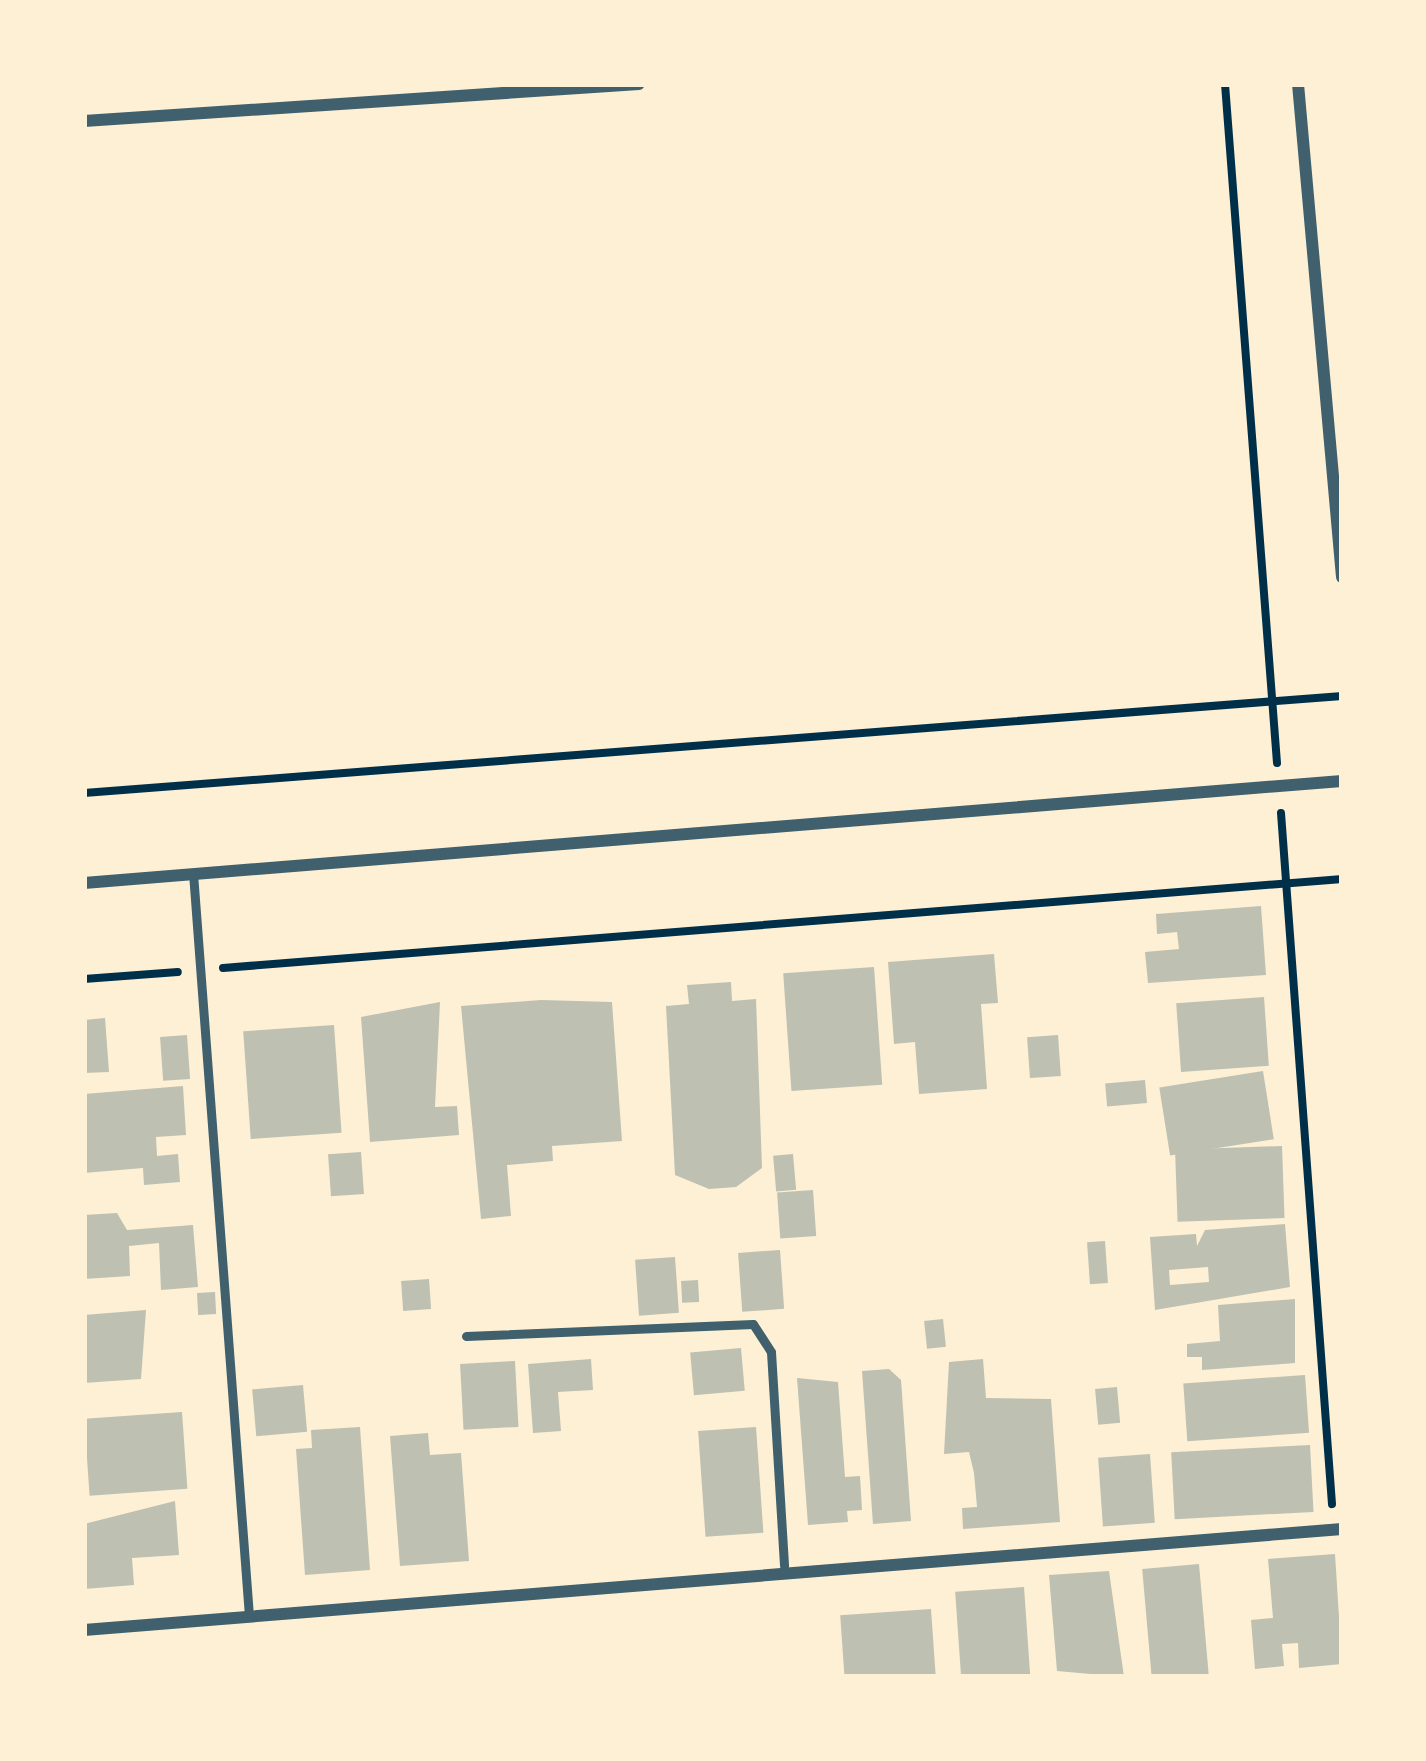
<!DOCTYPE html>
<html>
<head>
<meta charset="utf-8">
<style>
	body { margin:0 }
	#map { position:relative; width:1426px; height:1761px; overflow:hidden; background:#fdf0d5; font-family:"Noto Sans",sans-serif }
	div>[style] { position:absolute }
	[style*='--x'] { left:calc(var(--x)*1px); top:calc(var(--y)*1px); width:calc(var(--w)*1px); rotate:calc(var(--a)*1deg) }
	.building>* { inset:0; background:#bec0b2; transform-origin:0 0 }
	.path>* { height:8px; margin:-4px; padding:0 4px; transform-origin:4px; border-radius:4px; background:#003049 }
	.service>* { height:9px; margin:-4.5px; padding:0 4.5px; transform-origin:4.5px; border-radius:4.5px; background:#3f606c }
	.minor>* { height:12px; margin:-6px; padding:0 6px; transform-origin:6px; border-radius:6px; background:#3f606c }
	span { translate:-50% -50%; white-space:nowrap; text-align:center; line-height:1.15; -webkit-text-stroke:9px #fdf0d5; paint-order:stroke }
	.frame { position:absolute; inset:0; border:87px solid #fdf0d5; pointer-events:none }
</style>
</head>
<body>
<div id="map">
	<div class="building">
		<i style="clip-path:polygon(1261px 906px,1266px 975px,1148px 983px,1145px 952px,1179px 949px,1177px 932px,1157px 934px,1156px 914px)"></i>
		<i style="clip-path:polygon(994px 954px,998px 1003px,981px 1004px,987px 1089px,919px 1094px,915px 1042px,894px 1044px,888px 962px)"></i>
		<i style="left:874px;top:967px;width:118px;height:91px;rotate:86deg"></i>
		<i style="clip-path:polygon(731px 982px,732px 1001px,756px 999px,762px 1168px,736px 1187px,709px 1189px,675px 1175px,666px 1006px,689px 1004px,687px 985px)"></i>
		<i style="left:1264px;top:997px;width:69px;height:88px;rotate:86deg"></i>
		<i style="clip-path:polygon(541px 1000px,612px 1002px,622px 1141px,552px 1146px,553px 1161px,507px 1165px,511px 1216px,481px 1219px,461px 1006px)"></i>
		<i style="clip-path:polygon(440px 1002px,435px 1107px,457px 1106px,459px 1135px,370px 1142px,361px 1017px)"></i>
		<i style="clip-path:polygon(105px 1018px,109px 1072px,84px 1073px,84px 1020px)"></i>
		<i style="left:334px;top:1025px;width:108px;height:91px;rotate:86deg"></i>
		<i style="left:187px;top:1035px;width:44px;height:27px;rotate:86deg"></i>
		<i style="left:1058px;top:1035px;width:41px;height:31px;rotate:86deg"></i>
		<i style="left:1263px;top:1071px;width:69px;height:105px;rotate:81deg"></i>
		<i style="left:1145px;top:1080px;width:23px;height:40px;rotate:85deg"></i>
		<i style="clip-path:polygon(183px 1086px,186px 1135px,156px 1137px,157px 1156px,178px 1154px,180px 1182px,144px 1185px,143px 1168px,84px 1173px,84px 1094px)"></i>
		<i style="left:1282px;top:1146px;width:72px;height:107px;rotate:88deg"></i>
		<i style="left:361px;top:1152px;width:42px;height:33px;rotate:86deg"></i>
		<i style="left:793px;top:1154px;width:36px;height:20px;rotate:85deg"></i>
		<i style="left:813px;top:1190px;width:46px;height:36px;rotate:86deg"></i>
		<i style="clip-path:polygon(117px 1213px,127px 1230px,193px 1225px,198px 1287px,161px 1290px,159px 1243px,129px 1246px,130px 1276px,84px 1279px,84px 1215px)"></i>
		<i style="clip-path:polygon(evenodd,1285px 1224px,1290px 1287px,1155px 1310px,1150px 1237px,1196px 1234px,1197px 1246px,1205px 1230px,1285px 1224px,1208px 1267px,1209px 1282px,1170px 1285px,1169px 1270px,1208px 1267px)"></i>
		<i style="left:1105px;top:1241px;width:42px;height:18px;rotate:86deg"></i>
		<i style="left:780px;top:1250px;width:59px;height:42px;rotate:86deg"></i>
		<i style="left:675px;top:1257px;width:56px;height:40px;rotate:86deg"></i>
		<i style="left:429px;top:1279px;width:30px;height:28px;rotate:86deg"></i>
		<i style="left:698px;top:1280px;width:22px;height:17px;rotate:87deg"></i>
		<i style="left:215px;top:1292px;width:22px;height:18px;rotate:87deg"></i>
		<i style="clip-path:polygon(1295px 1299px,1295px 1363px,1202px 1370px,1202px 1357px,1187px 1357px,1187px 1344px,1220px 1341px,1218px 1305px)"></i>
		<i style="clip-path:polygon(146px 1310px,141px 1379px,84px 1383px,84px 1315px)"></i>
		<i style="left:943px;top:1319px;width:28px;height:19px;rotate:84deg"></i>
		<i style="left:741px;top:1348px;width:43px;height:51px;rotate:85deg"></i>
		<i style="clip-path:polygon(591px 1359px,593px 1390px,558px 1392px,561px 1431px,533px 1433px,528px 1364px)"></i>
		<i style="clip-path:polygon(983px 1359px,986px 1398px,1051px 1399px,1060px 1522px,963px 1529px,962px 1508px,977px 1507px,974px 1473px,969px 1452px,944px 1454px,949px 1362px)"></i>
		<i style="left:515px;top:1361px;width:66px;height:55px;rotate:87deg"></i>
		<i style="clip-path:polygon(889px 1369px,901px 1380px,911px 1521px,873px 1524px,862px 1371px)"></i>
		<i style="left:1305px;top:1375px;width:58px;height:122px;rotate:86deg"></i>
		<i style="clip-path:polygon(797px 1378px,838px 1382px,845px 1477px,860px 1476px,862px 1510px,847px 1511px,848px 1522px,808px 1525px)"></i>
		<i style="left:303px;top:1385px;width:47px;height:51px;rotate:85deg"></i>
		<i style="left:1117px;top:1387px;width:36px;height:22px;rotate:85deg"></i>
		<i style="left:182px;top:1412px;width:77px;height:98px;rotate:86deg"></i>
		<i style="clip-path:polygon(360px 1427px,370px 1570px,305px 1575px,296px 1449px,312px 1448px,311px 1430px)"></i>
		<i style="left:756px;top:1427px;width:106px;height:58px;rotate:86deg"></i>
		<i style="clip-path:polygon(428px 1433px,430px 1455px,461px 1453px,469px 1561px,400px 1566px,390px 1436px)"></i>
		<i style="left:1310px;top:1445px;width:67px;height:139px;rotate:87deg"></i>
		<i style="left:1150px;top:1454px;width:69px;height:52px;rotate:86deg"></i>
		<i style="clip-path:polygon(175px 1501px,179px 1555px,132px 1558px,134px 1585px,84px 1589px,84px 1524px)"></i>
		<i style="clip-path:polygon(1335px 1554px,1342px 1664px,1299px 1668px,1298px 1643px,1282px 1644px,1284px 1666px,1255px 1669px,1251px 1620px,1273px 1618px,1268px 1559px)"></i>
		<i style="left:1199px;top:1564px;width:113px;height:57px;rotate:85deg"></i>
		<i style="clip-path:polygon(1109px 1571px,1124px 1677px,1057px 1671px,1049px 1575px)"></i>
		<i style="left:1024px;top:1587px;width:90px;height:69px;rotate:86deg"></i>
		<i style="left:931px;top:1609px;width:68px;height:91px;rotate:86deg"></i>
	</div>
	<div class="path">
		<i style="--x:1225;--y:84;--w:681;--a:85.62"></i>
		<i style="--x:84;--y:793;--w:1262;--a:-4.41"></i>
		<i style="--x:1281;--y:813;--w:693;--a:85.78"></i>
		<i style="--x:223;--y:968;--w:1123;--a:-4.55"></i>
		<i style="--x:84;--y:979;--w:94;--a:-4.3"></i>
	</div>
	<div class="service">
		<i style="--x:193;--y:873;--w:745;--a:85.69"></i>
		<i style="--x:466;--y:1336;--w:287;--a:-2.4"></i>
		<i style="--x:753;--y:1324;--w:33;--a:57"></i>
		<i style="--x:771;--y:1352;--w:214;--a:86.5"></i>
	</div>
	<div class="minor">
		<i style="--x:1298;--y:84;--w:495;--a:84.9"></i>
		<i style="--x:84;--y:121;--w:556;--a:-3.81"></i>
		<i style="--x:84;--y:883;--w:1262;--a:-4.64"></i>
		<i style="--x:84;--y:1630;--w:1262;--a:-4.59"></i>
	</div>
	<div class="frame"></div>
</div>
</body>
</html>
